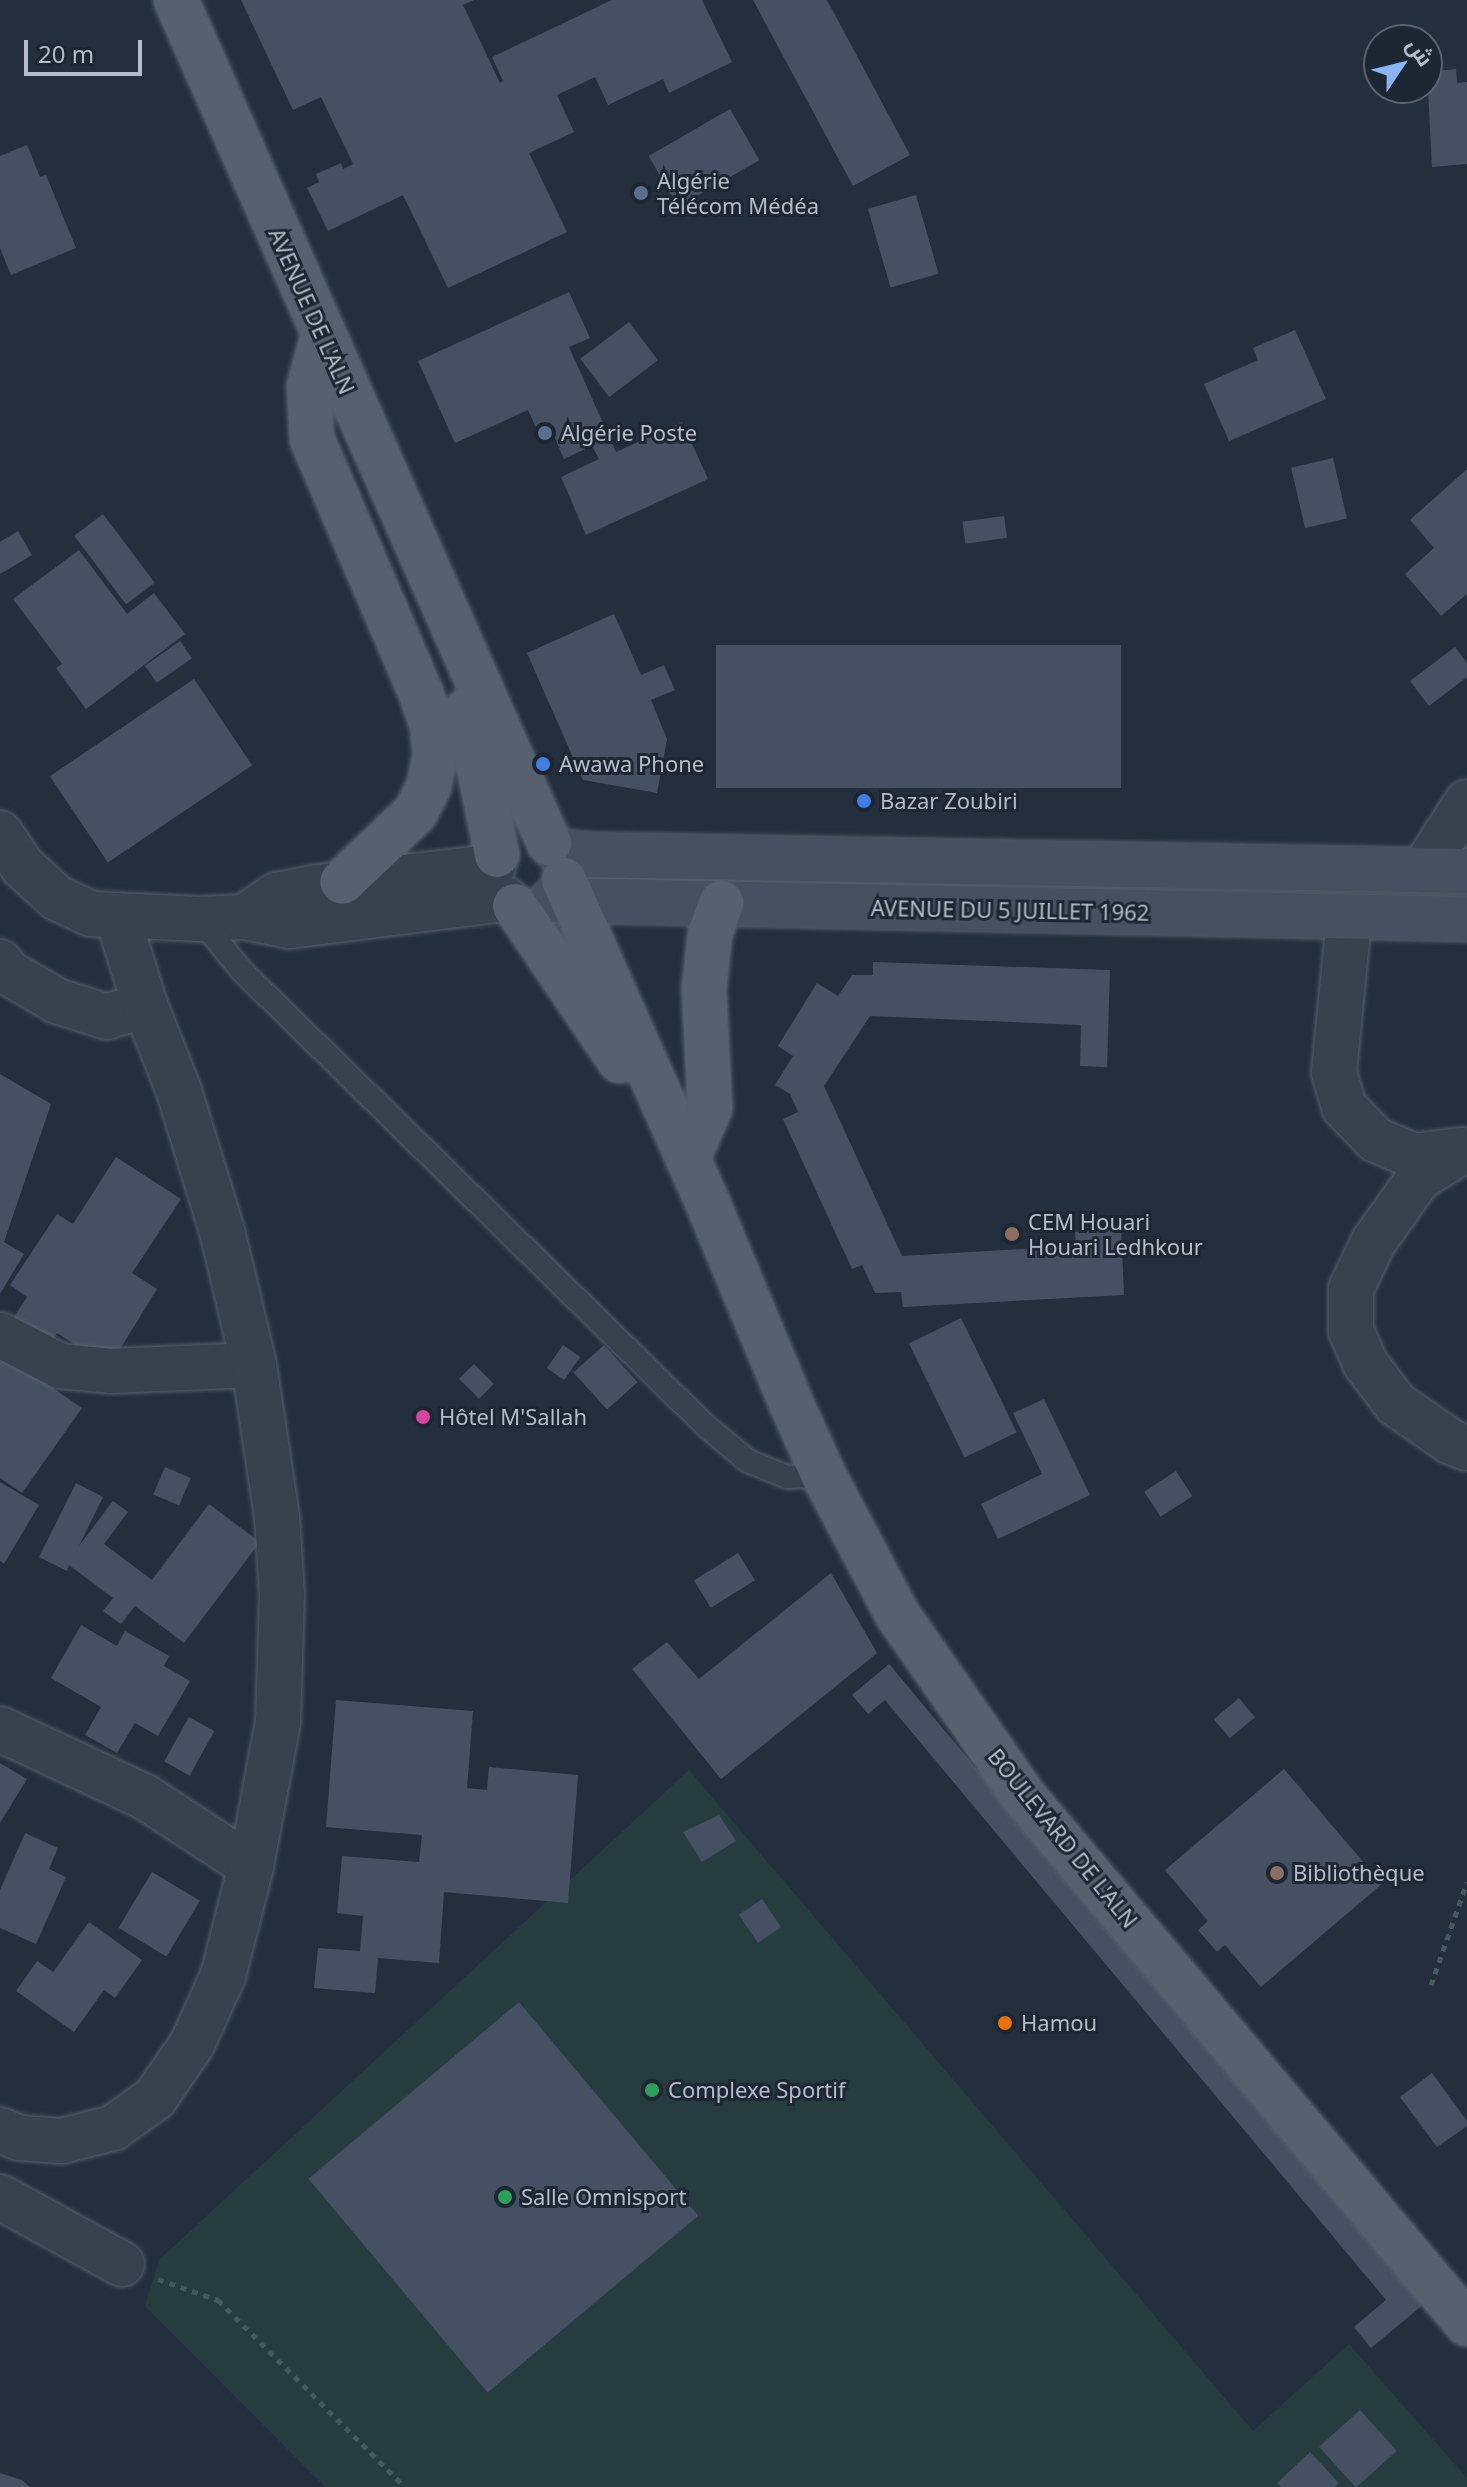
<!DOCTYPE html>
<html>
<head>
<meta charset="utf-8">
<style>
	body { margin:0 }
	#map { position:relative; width:1467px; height:2487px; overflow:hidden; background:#242f3e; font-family:"Noto Sans",Cairo,sans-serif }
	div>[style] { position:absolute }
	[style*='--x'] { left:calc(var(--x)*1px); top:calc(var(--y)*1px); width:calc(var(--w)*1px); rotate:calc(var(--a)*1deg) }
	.green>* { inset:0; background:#263c3f }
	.building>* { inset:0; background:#455162; transform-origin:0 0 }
	.path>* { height:5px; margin-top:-2.5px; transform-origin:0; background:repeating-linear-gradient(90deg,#44595c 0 6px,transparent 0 12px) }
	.roads { filter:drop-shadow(0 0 2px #565f6c) drop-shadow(0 0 2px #565f6c) }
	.service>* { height:22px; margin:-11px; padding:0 11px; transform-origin:11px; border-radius:11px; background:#38414e }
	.minor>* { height:44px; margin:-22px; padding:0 22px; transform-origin:22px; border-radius:22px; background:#38414e }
	.tertiary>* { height:44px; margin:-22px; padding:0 22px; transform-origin:22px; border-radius:22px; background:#38414e }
	.secondary>* { height:44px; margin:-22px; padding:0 22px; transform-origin:22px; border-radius:22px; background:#465061 }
	.primary>* { height:44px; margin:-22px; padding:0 22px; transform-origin:22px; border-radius:22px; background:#56606e }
	.dots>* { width:22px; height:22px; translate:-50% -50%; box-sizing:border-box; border:4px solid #1d2633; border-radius:50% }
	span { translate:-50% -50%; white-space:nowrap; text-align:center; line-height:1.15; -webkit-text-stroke:6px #1d2633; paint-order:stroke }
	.poi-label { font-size:22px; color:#b4bcc9 }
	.left { translate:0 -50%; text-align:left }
	.street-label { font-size:22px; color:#b4bcc9 }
	.north { position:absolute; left:1363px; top:24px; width:80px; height:80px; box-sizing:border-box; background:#1d2633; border:2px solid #59626f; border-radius:50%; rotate:55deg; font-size:22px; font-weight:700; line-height:32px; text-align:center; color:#b4bcc9 }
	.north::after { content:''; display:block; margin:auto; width:28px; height:36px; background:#8ab4f8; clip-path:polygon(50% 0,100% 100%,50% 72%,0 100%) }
	.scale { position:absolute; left:24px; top:40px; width:118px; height:36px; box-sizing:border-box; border:4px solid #b4bcc9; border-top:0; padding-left:10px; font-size:24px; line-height:28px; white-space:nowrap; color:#b4bcc9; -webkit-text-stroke:6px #1d2633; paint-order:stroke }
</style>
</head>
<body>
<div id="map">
	<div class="green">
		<i style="clip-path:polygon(689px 1770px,1253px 2431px,1349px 2344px,1467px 2478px,1467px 2487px,325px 2487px,145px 2306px,159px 2260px)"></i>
	</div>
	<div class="building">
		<i style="clip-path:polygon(241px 0,474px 0,463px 5px,500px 83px,503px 81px,492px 57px,612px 0,702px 0,732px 62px,669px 93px,663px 79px,608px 105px,595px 77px,557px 95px,574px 132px,529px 153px,567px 232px,448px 288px,403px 195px,328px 231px,307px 188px,319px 182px,316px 174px,341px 163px,343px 169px,353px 164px,321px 97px,293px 110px)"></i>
		<i style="clip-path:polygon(753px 0,827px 0,910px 155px,853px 186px)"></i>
		<i style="clip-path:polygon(1456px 69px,1457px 83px,1467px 82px,1467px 164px,1432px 167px,1427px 72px)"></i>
		<i style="left:730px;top:109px;width:59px;height:94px;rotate:60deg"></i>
		<i style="clip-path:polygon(27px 145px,40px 177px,46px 175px,76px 248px,11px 275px,0 248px,0 156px)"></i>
		<i style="left:916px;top:195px;width:82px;height:50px;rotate:74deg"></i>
		<i style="clip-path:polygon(569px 292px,590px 338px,569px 347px,616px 452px,682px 422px,708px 479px,586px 535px,561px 477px,599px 459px,592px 446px,564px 459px,551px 429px,539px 434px,528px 410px,455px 443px,418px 361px)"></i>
		<i style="left:629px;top:322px;width:48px;height:61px;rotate:53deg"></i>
		<i style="clip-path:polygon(1295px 330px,1326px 399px,1229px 441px,1204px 384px,1258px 360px,1253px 348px)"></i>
		<i style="left:1333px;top:458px;width:62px;height:43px;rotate:77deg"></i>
		<i style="clip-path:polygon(1467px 469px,1467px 594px,1441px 616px,1405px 574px,1434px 548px,1410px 520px)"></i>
		<i style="left:103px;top:514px;width:86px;height:36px;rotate:53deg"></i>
		<i style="left:1004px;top:516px;width:22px;height:42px;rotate:82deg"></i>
		<i style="clip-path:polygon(18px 531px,32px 555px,0 574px,0 542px)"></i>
		<i style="clip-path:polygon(79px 550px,127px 614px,154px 593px,185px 634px,86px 709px,56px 668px,62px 664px,13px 599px)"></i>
		<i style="clip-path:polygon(614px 614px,641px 675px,664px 665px,675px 690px,651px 700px,667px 739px,657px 793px,583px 780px,527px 653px)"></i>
		<i style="left:180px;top:641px;width:21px;height:43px;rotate:55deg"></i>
		<i style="left:716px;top:645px;width:405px;height:143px"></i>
		<i style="clip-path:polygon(1455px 647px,1467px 663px,1467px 677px,1429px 706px,1410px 681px)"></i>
		<i style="left:194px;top:679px;width:104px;height:174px;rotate:56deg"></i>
		<i style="clip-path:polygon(873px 962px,1110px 970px,1107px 1067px,1080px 1066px,1081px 1025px,870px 1016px,824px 1086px,902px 1256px,1076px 1246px,1075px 1232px,1121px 1229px,1124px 1295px,903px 1307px,901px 1292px,875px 1293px,862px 1265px,852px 1269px,783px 1119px,798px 1112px,790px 1094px,775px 1085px,793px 1056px,778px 1046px,817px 983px,838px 996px,852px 975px,873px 975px)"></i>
		<i style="clip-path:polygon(0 1074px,51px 1104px,4px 1242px,24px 1254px,0 1294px)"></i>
		<i style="clip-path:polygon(116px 1157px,181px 1199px,132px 1273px,157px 1289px,109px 1367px,57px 1333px,52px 1342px,14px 1317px,27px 1297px,10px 1285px,57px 1214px,73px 1224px)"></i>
		<i style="left:961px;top:1318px;width:127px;height:58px;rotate:64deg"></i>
		<i style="left:563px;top:1345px;width:21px;height:28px;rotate:35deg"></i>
		<i style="left:604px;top:1345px;width:50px;height:41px;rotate:48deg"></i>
		<i style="clip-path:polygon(0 1352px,82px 1408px,22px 1493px,0 1478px)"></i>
		<i style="left:474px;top:1364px;width:28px;height:21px;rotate:45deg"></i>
		<i style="clip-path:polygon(1044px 1399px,1090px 1495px,998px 1539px,981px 1504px,1042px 1474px,1013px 1413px)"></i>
		<i style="left:165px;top:1467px;width:28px;height:30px;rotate:23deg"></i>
		<i style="left:1176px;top:1471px;width:30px;height:38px;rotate:57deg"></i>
		<i style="clip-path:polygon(0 1482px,39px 1505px,4px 1564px,0 1561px)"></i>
		<i style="clip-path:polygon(76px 1483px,103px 1497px,79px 1546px,113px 1501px,128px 1512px,104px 1544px,152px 1580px,209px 1504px,260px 1542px,184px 1643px,135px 1606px,121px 1624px,103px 1611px,113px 1598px,69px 1565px,67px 1571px,39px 1557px)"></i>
		<i style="left:738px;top:1553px;width:32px;height:52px;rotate:58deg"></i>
		<i style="clip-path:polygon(831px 1573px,877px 1653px,721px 1779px,632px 1669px,667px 1642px,699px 1679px)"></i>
		<i style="clip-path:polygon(81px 1625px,117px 1646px,125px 1631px,169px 1656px,164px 1666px,190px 1681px,158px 1736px,135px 1723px,117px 1753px,85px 1735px,101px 1707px,51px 1678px)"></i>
		<i style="clip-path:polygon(889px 1664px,1424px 2304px,1371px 2348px,1354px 2327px,1386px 2300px,885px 1700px,868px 1714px,852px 1695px)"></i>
		<i style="left:1239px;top:1698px;width:25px;height:33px;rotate:50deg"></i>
		<i style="clip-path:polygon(336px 1700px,473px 1711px,467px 1788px,487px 1790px,489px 1767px,578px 1775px,568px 1903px,444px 1892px,439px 1963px,378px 1958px,375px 1993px,314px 1988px,318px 1948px,360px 1951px,363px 1916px,337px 1913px,342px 1856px,419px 1862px,422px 1835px,326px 1827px)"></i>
		<i style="left:189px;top:1717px;width:29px;height:51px;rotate:29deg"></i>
		<i style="clip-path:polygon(0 1763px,27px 1779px,0 1823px)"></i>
		<i style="clip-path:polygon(1284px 1769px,1382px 1884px,1261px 1987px,1225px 1945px,1217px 1952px,1198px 1930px,1208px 1921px,1165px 1870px)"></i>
		<i style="clip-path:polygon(719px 1815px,736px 1841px,702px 1862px,683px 1832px)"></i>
		<i style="clip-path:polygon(25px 1833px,58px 1848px,49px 1869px,66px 1877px,36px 1944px,0 1928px,0 1890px)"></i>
		<i style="left:152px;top:1872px;width:56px;height:65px;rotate:31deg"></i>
		<i style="left:762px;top:1899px;width:34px;height:28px;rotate:56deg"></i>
		<i style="clip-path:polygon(89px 1922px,142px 1960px,115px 1998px,104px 1990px,74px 2032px,16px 1991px,37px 1961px,53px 1972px)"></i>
		<i style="left:519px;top:2002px;width:279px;height:275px;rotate:50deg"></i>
		<i style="clip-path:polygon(1432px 2073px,1467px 2121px,1467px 2126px,1437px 2147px,1400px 2097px)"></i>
		<i style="left:1360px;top:2410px;width:55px;height:55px;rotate:48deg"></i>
		<i style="clip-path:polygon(1310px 2452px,1339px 2483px,1335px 2487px,1281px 2487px,1277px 2483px)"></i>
		<i style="clip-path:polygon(0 2473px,22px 2480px,30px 2487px,0 2487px)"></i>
	</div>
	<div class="path">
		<i style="--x:1431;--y:1985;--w:109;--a:-70.7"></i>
		<i style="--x:158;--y:2279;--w:64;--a:19.3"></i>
		<i style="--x:218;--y:2300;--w:264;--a:45"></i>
	</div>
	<div class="roads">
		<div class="service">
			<i style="--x:200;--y:919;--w:65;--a:51.2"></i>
			<i style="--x:241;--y:970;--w:651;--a:44.44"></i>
			<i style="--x:706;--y:1426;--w:55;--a:39.8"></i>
			<i style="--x:748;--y:1461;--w:42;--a:22.3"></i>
			<i style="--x:787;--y:1477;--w:37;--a:-2"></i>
		</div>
		<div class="minor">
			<i style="--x:1423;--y:870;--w:81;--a:-57.1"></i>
			<i style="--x:1349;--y:919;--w:154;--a:95.6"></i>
			<i style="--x:1334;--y:1072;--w:36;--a:74"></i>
			<i style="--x:1344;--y:1107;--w:46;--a:45.9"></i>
			<i style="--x:1376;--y:1140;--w:41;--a:22.8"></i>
			<i style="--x:1414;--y:1156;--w:47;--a:-7.3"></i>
			<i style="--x:0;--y:962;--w:14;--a:51"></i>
			<i style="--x:9;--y:973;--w:56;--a:30.3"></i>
			<i style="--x:57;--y:1001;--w:52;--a:17.7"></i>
			<i style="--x:107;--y:1017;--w:40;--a:-18"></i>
			<i style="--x:1464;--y:1150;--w:53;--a:148.1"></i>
			<i style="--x:1419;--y:1178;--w:77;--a:125.5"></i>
			<i style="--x:1374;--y:1241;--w:53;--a:115.6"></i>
			<i style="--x:1351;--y:1289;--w:42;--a:90"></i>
			<i style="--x:1351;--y:1331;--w:35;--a:66"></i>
			<i style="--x:1365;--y:1363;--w:51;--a:52.9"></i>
			<i style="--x:1396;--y:1404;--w:67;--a:34.6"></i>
			<i style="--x:1451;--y:1442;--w:17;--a:21"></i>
			<i style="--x:0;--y:1335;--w:68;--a:27.3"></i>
			<i style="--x:60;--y:1366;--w:51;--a:5.6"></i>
			<i style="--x:111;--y:1371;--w:143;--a:-2.4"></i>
			<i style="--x:0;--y:1729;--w:160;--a:25.1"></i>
			<i style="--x:145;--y:1797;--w:126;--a:33.1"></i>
			<i style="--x:0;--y:2130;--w:22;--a:22"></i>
			<i style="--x:20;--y:2138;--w:42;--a:4.1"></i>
			<i style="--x:62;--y:2141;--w:53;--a:-14.3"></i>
			<i style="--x:113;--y:2128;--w:52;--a:-35.5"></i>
			<i style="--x:155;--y:2098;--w:65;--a:-55.6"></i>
			<i style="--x:192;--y:2044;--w:75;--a:-65.5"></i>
			<i style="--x:223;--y:1976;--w:114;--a:-75.7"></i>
			<i style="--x:251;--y:1866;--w:147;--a:-79.4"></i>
			<i style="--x:278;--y:1722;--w:128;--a:-88.2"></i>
			<i style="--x:282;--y:1594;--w:77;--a:-93.7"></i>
			<i style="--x:277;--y:1517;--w:154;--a:-98.6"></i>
			<i style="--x:254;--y:1365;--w:138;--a:-103.4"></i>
			<i style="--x:222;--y:1231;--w:146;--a:-107.1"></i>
			<i style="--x:179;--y:1091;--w:92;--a:-111.6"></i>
			<i style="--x:145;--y:1005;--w:94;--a:-107.3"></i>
			<i style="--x:0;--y:2197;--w:139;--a:28.8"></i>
		</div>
		<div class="tertiary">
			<i style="--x:0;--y:833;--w:40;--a:56"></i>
			<i style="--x:22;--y:866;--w:47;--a:42.4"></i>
			<i style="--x:57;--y:898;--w:38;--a:25"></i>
			<i style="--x:91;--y:914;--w:109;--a:2.6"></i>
			<i style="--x:200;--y:919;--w:44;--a:-2.6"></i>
			<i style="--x:244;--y:917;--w:47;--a:11.1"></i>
			<i style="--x:290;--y:926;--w:217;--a:-7.2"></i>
			<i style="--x:244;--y:917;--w:40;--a:-34"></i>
			<i style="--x:277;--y:895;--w:41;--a:-11.3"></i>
			<i style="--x:317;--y:887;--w:177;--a:-6.5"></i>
		</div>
		<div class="secondary">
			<i style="--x:558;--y:851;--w:31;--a:7"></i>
			<i style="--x:589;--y:855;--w:878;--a:1.04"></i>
			<i style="--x:552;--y:900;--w:915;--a:1.19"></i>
		</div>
		<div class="primary">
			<i style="--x:176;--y:0;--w:922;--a:66.13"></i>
			<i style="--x:323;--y:336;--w:52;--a:105.6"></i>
			<i style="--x:309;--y:386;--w:53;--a:86.8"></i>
			<i style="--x:312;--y:439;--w:280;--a:66.8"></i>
			<i style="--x:422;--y:696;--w:31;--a:71"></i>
			<i style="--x:432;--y:725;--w:30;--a:84"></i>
			<i style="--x:435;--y:755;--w:32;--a:101"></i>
			<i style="--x:429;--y:786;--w:30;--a:117"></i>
			<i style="--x:415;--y:813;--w:100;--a:136.6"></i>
			<i style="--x:467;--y:710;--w:148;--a:78.3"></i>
			<i style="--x:564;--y:880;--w:357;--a:66"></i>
			<i style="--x:709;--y:1206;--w:211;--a:67.4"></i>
			<i style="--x:790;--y:1401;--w:82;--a:65.6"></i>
			<i style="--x:824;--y:1476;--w:156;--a:62.1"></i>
			<i style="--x:897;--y:1614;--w:219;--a:55.2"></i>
			<i style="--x:1022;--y:1794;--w:692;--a:49.98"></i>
			<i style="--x:515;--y:906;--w:187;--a:55.9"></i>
			<i style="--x:688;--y:1159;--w:56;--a:-66.7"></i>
			<i style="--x:710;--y:1108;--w:119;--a:-92.9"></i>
			<i style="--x:704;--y:989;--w:55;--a:-83.8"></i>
			<i style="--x:710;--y:934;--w:33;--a:-70"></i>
		</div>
	</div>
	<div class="dots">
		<i style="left:641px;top:193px;background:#5c6f8a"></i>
		<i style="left:545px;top:433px;background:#5c6f8a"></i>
		<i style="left:543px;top:764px;background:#3f7fe0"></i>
		<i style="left:864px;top:801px;background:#3f7fe0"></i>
		<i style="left:1012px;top:1234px;background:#8d6e63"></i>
		<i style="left:423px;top:1417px;background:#d1479c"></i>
		<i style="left:1277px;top:1873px;background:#8d6e63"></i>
		<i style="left:1005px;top:2023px;background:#e8710a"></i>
		<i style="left:652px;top:2090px;background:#2e9e5b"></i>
		<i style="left:505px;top:2197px;background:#2e9e5b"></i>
	</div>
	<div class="poi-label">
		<span class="left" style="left:657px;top:193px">Algérie<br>Télécom Médéa</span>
		<span class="left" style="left:561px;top:433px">Algérie Poste</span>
		<span class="left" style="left:559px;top:764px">Awawa Phone</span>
		<span class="left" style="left:880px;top:801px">Bazar Zoubiri</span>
		<span class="left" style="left:1028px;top:1234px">CEM Houari<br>Houari Ledhkour</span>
		<span class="left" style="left:439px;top:1417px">Hôtel M'Sallah</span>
		<span class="left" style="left:1293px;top:1873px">Bibliothèque</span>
		<span class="left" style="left:1021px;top:2023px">Hamou</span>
		<span class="left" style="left:668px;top:2090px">Complexe Sportif</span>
		<span class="left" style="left:521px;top:2197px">Salle Omnisport</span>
	</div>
	<div class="street-label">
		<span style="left:312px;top:311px;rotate:66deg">AVENUE DE L'ALN</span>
		<span style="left:1010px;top:910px;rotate:1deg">AVENUE DU 5 JUILLET 1962</span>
		<span style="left:1063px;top:1838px;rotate:51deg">BOULEVARD DE L'ALN</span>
	</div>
	<div class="north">ش</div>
	<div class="scale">20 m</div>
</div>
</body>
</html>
